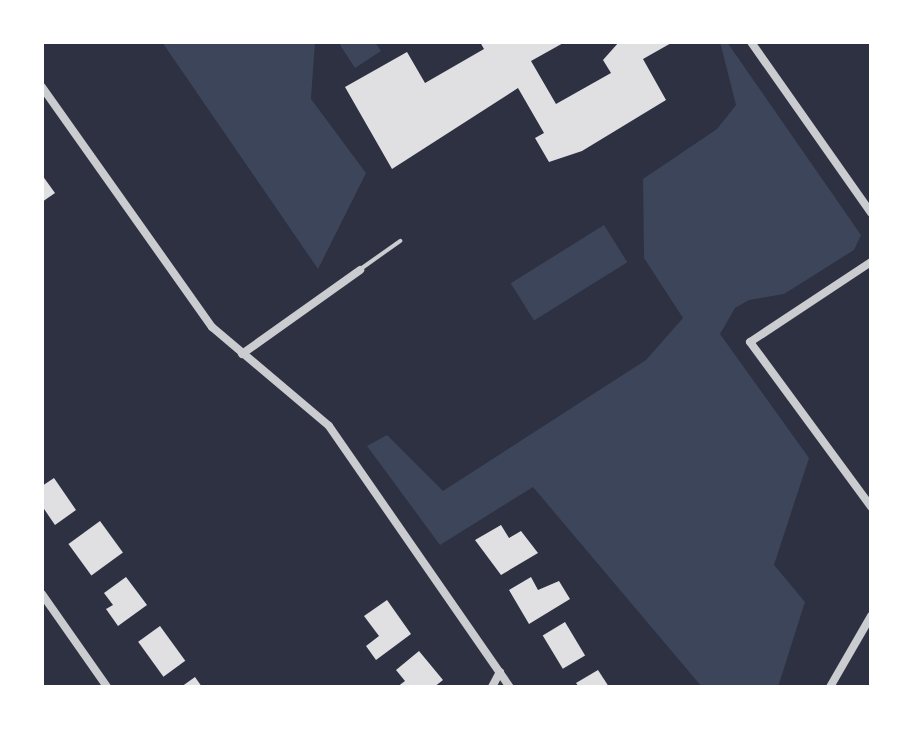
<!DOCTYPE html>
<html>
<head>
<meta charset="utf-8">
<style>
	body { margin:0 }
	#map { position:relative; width:913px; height:729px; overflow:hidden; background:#2d3142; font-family:"DM Sans",sans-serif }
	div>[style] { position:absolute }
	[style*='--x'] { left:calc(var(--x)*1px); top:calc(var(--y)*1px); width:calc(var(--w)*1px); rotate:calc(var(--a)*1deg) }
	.green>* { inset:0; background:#3c4559; transform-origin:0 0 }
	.building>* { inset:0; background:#e0e0e3; transform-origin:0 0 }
	.service>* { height:4px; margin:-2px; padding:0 2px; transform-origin:2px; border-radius:2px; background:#caccd0 }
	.minor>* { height:8px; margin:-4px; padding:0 4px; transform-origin:4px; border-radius:4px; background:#caccd0 }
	span { translate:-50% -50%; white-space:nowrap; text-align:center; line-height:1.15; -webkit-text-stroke:7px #fff; paint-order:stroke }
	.frame { position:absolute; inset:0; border:44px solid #fff; pointer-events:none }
</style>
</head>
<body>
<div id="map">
	<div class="green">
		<i style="clip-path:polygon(162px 42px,315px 42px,311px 99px,366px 173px,318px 269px)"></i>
		<i style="clip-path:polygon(344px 42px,375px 42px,381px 51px,355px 68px,340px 45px)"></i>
		<i style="clip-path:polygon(720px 42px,727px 42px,861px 235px,854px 250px,784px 294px,749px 300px,735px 308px,720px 334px,809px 458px,774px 565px,805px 602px,778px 687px,702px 687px,533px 487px,440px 545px,367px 446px,387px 435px,443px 491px,646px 360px,683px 318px,644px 258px,643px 179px,717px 129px,736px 105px)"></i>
		<i style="left:604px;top:225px;width:44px;height:110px;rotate:58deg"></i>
	</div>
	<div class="building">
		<i style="clip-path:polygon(480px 42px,565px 42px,531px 61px,556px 104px,611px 73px,603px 60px,619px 42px,673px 42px,643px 59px,666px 100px,582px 151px,549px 162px,535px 138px,544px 133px,518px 88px,392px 169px,345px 87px,407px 52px,425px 83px,484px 49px)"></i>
		<i style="clip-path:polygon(42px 175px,55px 193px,42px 202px)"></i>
		<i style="clip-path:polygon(54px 478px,76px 510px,55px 525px,42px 506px,42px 486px)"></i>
		<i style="left:100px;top:521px;width:39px;height:39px;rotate:54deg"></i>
		<i style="clip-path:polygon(501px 525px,509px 538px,521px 531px,538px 553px,501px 575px,475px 540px)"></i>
		<i style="clip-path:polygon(126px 577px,147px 605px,118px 626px,106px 609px,113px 605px,104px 593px)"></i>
		<i style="clip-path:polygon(531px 577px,538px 590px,559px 581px,570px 599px,529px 624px,509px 590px)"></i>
		<i style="clip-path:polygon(387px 600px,411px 634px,376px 660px,366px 646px,379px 636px,364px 616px)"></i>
		<i style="left:565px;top:622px;width:39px;height:26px;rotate:59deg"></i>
		<i style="left:160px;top:626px;width:43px;height:27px;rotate:54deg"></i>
		<i style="clip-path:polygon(419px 651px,443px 680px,434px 687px,397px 687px,405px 681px,396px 670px)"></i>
		<i style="clip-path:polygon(598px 670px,609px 687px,579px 687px,576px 683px)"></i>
		<i style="clip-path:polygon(195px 677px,202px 687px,181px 687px)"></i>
	</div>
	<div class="service">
		<i style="--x:362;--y:268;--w:47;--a:-35.4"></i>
	</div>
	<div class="minor">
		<i style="--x:751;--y:42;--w:209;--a:54.9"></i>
		<i style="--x:42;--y:87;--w:294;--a:54.7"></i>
		<i style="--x:212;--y:327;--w:153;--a:40.2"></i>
		<i style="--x:329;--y:426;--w:318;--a:55.3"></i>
		<i style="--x:871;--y:262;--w:145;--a:146.5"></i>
		<i style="--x:750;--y:342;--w:205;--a:53.7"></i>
		<i style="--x:242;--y:354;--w:145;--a:-35.4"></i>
		<i style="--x:42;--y:594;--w:113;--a:55"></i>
		<i style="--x:492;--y:687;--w:17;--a:-62"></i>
		<i style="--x:830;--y:687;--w:82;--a:-60"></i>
	</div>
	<div class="frame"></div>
</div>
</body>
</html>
